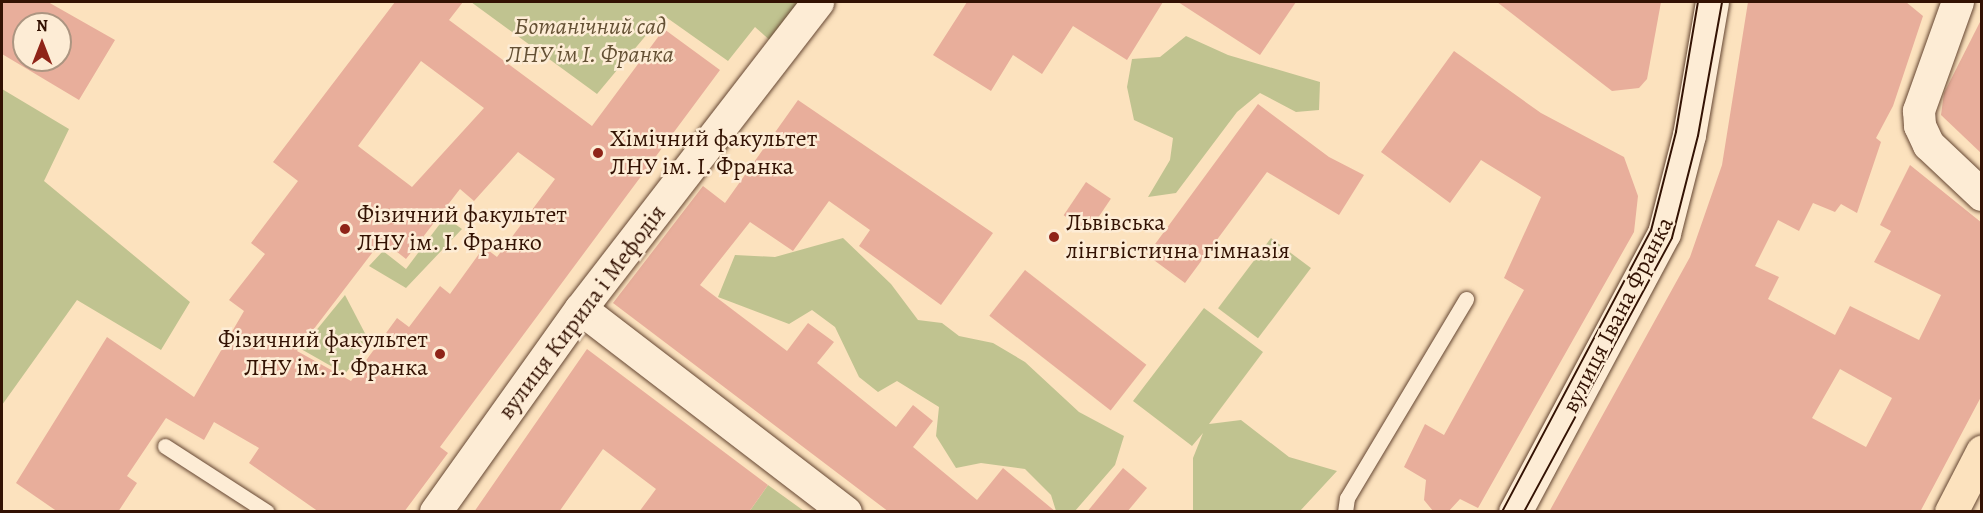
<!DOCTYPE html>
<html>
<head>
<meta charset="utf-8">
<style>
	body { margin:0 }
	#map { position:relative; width:1983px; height:513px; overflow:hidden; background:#fce2be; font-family:Alegreya,serif }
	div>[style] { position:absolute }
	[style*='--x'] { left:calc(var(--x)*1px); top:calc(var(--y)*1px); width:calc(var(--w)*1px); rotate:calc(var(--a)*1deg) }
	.green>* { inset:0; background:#c0c390; transform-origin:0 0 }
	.building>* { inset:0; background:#e8ae9b; transform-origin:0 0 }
	.roads { filter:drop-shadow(0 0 2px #654632) drop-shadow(0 0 2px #654632) }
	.lane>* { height:15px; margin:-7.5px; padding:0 7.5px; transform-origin:7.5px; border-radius:7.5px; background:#fdecd5 }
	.street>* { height:32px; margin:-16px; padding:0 16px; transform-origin:16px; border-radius:16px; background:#fdecd5 }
	.secondary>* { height:33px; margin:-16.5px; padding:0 16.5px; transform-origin:16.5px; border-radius:16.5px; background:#fdecd5 }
	.primary>* { height:33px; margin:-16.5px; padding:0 16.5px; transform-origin:16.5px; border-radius:16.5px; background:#fce2be }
	.tram>* { height:1.5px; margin:-0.75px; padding:0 0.75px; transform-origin:0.75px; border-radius:0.75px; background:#331203 }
	.dots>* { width:16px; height:16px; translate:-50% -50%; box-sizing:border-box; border:3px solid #fdecd5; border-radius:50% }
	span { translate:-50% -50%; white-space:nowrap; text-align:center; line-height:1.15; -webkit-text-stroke:5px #fdecd5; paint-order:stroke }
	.park-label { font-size:24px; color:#645034; font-style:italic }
	.poi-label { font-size:24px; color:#331203 }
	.left { translate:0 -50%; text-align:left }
	.right { translate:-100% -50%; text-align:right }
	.street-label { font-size:24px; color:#331203 }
	.frame { position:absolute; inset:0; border:3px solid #331203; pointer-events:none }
	.north { position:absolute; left:12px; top:12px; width:60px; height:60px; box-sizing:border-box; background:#fdecd5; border:2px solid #ac9581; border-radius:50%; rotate:0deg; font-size:16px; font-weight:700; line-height:24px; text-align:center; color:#331203 }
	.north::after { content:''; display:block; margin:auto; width:21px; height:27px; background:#8f2418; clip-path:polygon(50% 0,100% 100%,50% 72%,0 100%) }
</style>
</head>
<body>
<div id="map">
	<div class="green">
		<i style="clip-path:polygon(471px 2px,804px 2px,774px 44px,755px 27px,728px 61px,663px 15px,597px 94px)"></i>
		<i style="clip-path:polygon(1186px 36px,1228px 55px,1320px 82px,1319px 110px,1296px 112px,1260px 93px,1237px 112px,1176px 193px,1148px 197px,1170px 160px,1173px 138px,1134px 120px,1127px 87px,1132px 59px,1160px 57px)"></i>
		<i style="clip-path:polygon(2px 89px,69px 129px,44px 181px,190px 302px,161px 350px,77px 300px,2px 405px)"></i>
		<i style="clip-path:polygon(445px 217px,462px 229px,406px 288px,369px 266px,383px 251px,406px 269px)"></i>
		<i style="clip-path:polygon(843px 238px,891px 284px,918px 320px,942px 323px,959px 336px,993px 343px,1025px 362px,1079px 412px,1124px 436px,1115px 465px,1075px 511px,1056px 511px,1051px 495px,1025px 469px,981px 463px,956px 468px,936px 436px,939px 407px,897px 381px,878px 392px,859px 377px,835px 327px,812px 310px,789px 324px,718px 297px,735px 255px,775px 257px)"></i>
		<i style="left:1271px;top:238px;width:50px;height:88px;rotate:37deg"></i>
		<i style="clip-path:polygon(345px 295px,369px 341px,345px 374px,301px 349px)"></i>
		<i style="clip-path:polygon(1204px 308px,1263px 352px,1209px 424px,1241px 420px,1289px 457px,1337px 471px,1300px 511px,1193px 511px,1193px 458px,1203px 433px,1192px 446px,1133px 401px)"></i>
		<i style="clip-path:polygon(768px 485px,804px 511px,749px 512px)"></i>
	</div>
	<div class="building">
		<i style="clip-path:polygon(evenodd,2px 2px,48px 2px,115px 40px,79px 100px,2px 54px,2px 2px,24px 24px,60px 24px,60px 60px,24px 60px,24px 24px)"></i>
		<i style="clip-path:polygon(evenodd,395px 2px,463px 2px,449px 20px,592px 126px,664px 29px,720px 70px,440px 447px,448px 453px,404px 512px,319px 512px,249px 463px,259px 448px,214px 422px,204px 440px,166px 418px,127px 476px,137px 483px,118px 512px,58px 512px,16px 483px,107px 337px,194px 397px,244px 311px,229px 300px,265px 254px,251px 243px,298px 181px,273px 162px,395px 2px,421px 61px,484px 108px,412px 187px,358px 146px,421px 61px,395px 2px,518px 152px,555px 179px,497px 257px,484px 247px,450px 294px,440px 286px,409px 327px,397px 318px,351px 381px,297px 351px,382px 240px,406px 259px,460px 189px,474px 201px,518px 152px)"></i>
		<i style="clip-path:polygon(967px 2px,1163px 2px,1127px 60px,1073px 26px,1042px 74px,1013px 55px,991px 91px,933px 55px)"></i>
		<i style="clip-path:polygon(1178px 2px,1296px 2px,1260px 55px)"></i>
		<i style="clip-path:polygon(1497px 2px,1661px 2px,1647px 79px,1639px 88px,1612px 91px)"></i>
		<i style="clip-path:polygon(evenodd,1748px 2px,1906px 2px,1923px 16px,1893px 106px,1876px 138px,1881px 142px,1857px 213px,1841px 204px,1835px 212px,1813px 203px,1799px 231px,1778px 220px,1755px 266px,1779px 277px,1768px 299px,1835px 335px,1850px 306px,1919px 340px,1941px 295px,1874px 262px,1891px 231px,1880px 225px,1910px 165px,1982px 223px,1982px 395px,1920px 512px,1549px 512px,1690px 257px,1722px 165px,1748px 2px,1840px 369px,1892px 398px,1866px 447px,1812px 418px,1840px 369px)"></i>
		<i style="clip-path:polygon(1982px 18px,1982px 154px,1941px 115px,1944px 93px)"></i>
		<i style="clip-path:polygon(1454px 51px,1541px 113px,1624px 157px,1638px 196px,1634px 232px,1478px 508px,1460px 499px,1448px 512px,1433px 511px,1424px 500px,1426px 480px,1404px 467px,1425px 424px,1444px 435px,1524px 290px,1504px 278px,1541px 197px,1481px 160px,1450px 203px,1381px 152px)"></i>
		<i style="clip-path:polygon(798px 100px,993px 233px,941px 305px,859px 246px,870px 230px,829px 201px,793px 251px,750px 222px,700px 285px,787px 351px,808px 323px,834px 342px,817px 363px,896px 427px,913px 405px,933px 421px,913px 447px,977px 500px,1003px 468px,1056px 512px,889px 512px,613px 303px,703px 186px,725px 203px)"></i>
		<i style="clip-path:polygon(1258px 104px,1329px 157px,1364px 175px,1339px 215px,1267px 172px,1185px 283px,1147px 255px)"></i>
		<i style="left:1086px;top:182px;width:30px;height:40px;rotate:34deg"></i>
		<i style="left:1025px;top:270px;width:154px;height:58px;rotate:38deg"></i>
		<i style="clip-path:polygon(587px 349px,768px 485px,749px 512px,639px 512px,656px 489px,603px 449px,559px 512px,474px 512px)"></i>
		<i style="clip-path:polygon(1123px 468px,1147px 488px,1127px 512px,1087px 512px)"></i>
	</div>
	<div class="roads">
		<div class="lane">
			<i style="--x:165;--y:446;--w:121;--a:32.9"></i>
			<i style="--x:1345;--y:512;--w:14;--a:-82"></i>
			<i style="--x:1347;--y:498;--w:232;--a:-59.1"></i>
		</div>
		<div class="street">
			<i style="--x:1958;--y:2;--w:116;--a:109.7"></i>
			<i style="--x:1919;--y:111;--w:15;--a:86"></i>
			<i style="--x:1920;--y:126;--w:21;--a:65"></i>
			<i style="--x:1929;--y:145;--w:73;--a:43.3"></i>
			<i style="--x:581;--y:309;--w:334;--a:37.5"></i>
			<i style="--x:436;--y:512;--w:249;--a:-54.5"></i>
			<i style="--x:581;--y:309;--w:388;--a:-52.3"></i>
		</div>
		<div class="secondary">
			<i style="--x:1515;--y:512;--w:316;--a:-61.9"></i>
			<i style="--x:1664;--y:233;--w:101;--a:-75.7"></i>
			<i style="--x:1689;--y:135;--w:135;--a:-80.2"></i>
		</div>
		<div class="primary">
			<i style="--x:1951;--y:512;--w:68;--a:-62.7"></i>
		</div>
	</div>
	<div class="tram">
		<i style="--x:1502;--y:512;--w:318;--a:-62.1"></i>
		<i style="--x:1651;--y:231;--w:102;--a:-75.8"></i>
		<i style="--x:1676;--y:132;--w:132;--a:-80.4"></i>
		<i style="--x:1524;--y:512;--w:311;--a:-61.6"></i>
		<i style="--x:1672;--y:238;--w:105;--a:-75.7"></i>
		<i style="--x:1698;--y:136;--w:136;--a:-79.8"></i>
	</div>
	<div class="dots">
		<i style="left:598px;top:153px;background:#8f2418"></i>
		<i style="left:345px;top:229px;background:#8f2418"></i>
		<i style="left:1054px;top:237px;background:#8f2418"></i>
		<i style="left:440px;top:354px;background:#8f2418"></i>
	</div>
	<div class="park-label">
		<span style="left:590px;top:41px">Ботанічний сад<br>ЛНУ ім І. Франка</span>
	</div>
	<div class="poi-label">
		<span class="left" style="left:610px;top:153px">Хімічний факультет<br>ЛНУ ім. І. Франка</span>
		<span class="left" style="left:357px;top:229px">Фізичний факультет<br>ЛНУ ім. І. Франко</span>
		<span class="left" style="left:1066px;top:237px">Львівська<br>лінгвістична гімназія</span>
		<span class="right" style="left:428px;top:354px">Фізичний факультет<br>ЛНУ ім. І. Франка</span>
	</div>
	<div class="street-label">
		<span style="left:582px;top:312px;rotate:-53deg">вулиця Кирила і Мефодія</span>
		<span style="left:1618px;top:315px;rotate:-63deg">вулиця Івана Франка</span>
	</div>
	<div class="frame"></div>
	<div class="north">N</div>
</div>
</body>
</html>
